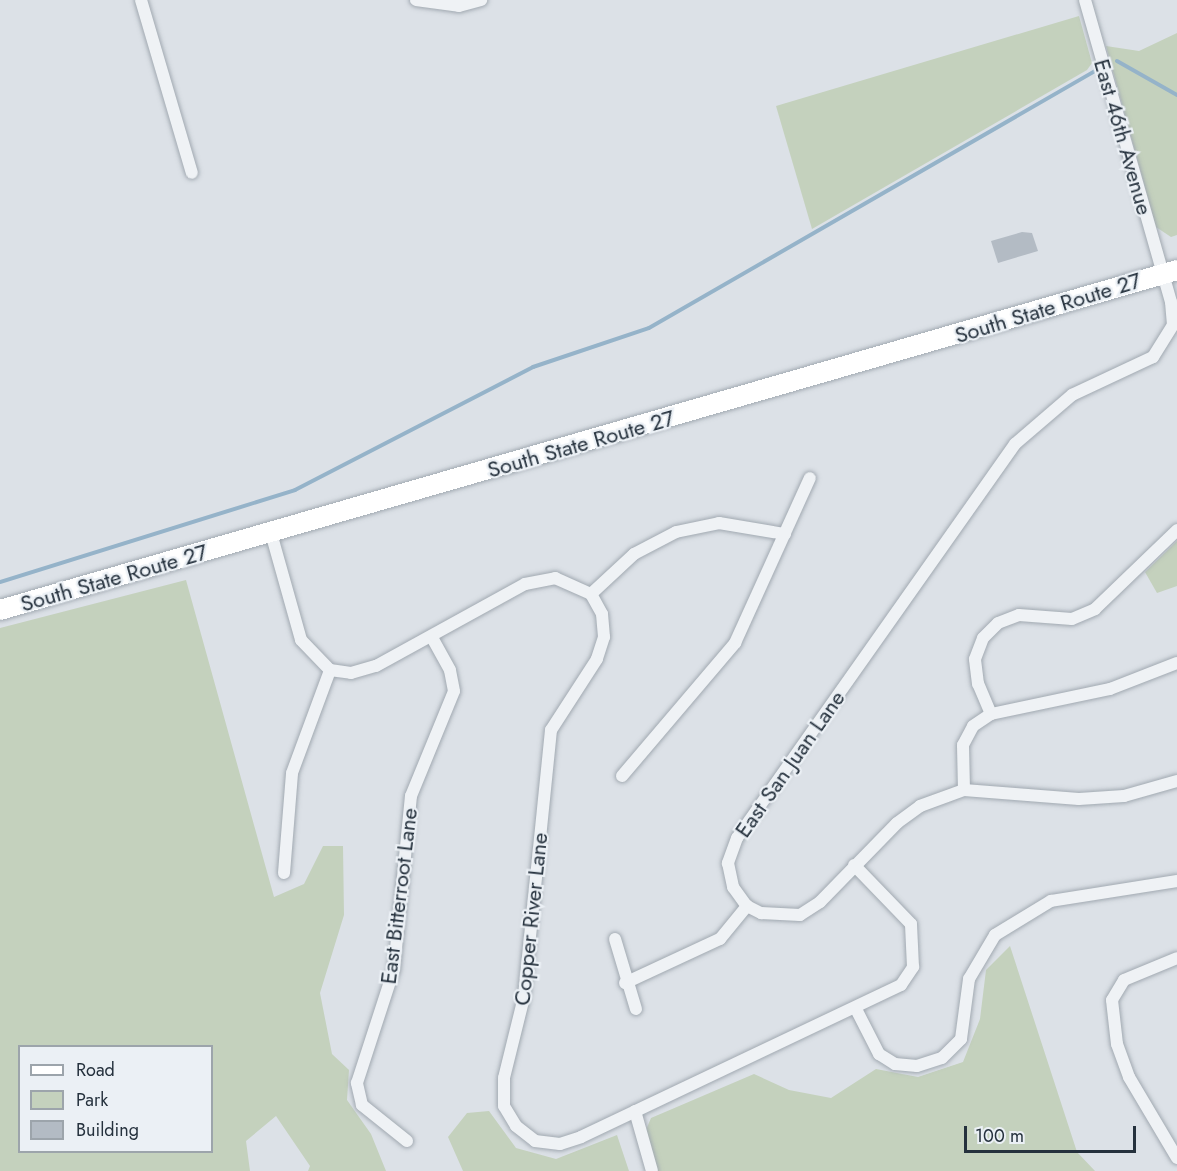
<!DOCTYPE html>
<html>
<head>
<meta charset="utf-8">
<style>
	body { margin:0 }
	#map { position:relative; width:1177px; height:1171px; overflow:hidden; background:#dce1e7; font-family:Jost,sans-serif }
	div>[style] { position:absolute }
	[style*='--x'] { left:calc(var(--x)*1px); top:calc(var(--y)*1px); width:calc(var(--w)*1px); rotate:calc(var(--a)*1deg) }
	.green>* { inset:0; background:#c4d1bd }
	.stream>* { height:4px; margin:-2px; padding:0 2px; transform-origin:2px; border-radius:2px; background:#95b3c9 }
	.building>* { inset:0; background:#b3bbc4 }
	.roads { filter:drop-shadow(0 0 2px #a1a9b1) drop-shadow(0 0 2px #a1a9b1) }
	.street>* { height:12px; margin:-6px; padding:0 6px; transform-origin:6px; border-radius:6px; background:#eff2f5 }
	.primary>* { height:20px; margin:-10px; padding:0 10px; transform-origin:10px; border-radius:10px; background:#fff }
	span { translate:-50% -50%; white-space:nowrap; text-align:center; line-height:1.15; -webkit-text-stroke:4.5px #ebf0f5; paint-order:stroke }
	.street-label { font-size:22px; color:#25313d }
	.legend { position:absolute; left:18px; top:1045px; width:195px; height:108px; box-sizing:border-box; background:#ebf0f5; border:2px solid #9ca4ab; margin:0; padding:8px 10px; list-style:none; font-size:18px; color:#25313d }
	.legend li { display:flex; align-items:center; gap:12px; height:30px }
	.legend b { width:30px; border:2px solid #9ca4ab }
	.scale { position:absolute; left:964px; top:1126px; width:172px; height:27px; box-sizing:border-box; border:3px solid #25313d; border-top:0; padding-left:8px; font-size:18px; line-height:21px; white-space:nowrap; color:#25313d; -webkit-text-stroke:4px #ebf0f5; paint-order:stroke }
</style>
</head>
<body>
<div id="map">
	<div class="green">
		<i style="clip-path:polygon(1079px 16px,1092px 63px,1087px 70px,812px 229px,776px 106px)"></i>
		<i style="clip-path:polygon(1177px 33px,1177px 235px,1171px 237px,1156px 227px,1106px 46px,1139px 51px)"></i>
		<i style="clip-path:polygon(1177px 541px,1177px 586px,1157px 593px,1145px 572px)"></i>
		<i style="clip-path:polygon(evenodd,186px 580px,274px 897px,304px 884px,323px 846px,343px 846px,344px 915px,320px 993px,332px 1054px,349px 1070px,347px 1100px,371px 1134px,386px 1171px,308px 1171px,310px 1166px,276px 1116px,246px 1141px,250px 1171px,0 1171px,0 628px,186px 580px,20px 1046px,212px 1046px,212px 1152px,20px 1152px,20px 1046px)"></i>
		<i style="clip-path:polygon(1010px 946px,1077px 1152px,1095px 1171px,657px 1171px,646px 1130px,651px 1118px,754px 1074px,789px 1090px,831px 1098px,876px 1069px,918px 1077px,963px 1062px,980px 1019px,986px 970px)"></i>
		<i style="clip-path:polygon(489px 1111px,516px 1148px,556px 1159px,617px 1135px,629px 1171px,463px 1171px,448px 1137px,467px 1113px)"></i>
	</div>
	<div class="stream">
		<i style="--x:1117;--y:61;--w:69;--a:29.5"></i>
		<i style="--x:0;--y:582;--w:309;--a:-17.3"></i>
		<i style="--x:295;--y:490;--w:268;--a:-27.3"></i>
		<i style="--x:533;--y:367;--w:122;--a:-18.6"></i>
		<i style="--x:649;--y:328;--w:515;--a:-29.95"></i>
	</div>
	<div class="building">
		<i style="clip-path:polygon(1022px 232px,1032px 233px,1038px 251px,998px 263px,991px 241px)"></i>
	</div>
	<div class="roads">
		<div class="street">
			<i style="--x:141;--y:0;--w:180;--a:73.6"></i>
			<i style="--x:416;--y:0;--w:43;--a:7.9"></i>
			<i style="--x:459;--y:6;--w:23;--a:-15"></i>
			<i style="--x:1085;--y:0;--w:314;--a:74.1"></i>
			<i style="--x:1171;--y:302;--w:23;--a:85"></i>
			<i style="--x:1173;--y:325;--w:38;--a:122"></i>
			<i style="--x:1153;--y:357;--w:89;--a:154.9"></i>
			<i style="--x:1072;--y:395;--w:75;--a:139.3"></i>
			<i style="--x:1015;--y:444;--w:482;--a:125.2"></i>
			<i style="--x:737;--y:838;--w:27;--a:110"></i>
			<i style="--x:728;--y:863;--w:25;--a:78"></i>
			<i style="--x:733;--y:887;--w:24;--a:54"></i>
			<i style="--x:747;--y:906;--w:16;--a:27"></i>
			<i style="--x:761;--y:913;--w:39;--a:3"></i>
			<i style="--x:800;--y:915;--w:24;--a:-33"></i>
			<i style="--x:820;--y:902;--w:110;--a:-45.7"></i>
			<i style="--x:897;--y:823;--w:29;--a:-36"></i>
			<i style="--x:920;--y:806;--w:47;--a:-20"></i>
			<i style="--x:964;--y:790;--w:115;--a:4.5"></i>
			<i style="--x:1079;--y:799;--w:45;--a:-3.8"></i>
			<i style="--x:1124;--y:796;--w:55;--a:-15.8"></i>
			<i style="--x:271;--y:533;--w:111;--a:74.3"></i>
			<i style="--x:301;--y:640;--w:42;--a:46"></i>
			<i style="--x:330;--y:670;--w:21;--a:8"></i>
			<i style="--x:351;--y:673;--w:26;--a:-16"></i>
			<i style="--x:376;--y:666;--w:170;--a:-28.8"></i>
			<i style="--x:525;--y:584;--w:31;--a:-11"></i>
			<i style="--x:555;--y:578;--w:39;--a:24"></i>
			<i style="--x:591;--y:594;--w:23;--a:61"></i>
			<i style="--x:602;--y:614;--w:23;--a:85"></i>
			<i style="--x:604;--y:637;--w:23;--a:108"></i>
			<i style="--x:597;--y:659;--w:85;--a:122.9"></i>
			<i style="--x:551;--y:730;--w:268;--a:95.8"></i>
			<i style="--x:524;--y:997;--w:83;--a:103.9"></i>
			<i style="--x:504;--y:1078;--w:28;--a:90"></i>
			<i style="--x:504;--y:1106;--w:23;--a:59"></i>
			<i style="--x:516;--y:1126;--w:24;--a:38"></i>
			<i style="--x:535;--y:1141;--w:25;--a:7"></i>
			<i style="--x:560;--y:1144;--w:22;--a:-18"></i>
			<i style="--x:581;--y:1137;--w:354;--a:-25.4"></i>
			<i style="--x:901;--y:985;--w:22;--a:-56"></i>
			<i style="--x:913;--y:967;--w:43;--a:-92.7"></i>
			<i style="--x:911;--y:924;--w:82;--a:-134"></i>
			<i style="--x:591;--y:594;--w:59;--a:-42.9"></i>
			<i style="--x:634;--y:554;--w:47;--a:-27.6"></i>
			<i style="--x:676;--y:532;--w:44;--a:-11.8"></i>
			<i style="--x:719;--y:523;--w:67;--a:9.5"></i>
			<i style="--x:991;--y:714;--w:33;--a:-113"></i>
			<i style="--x:978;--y:684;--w:25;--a:-97"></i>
			<i style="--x:975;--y:659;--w:22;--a:-69"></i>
			<i style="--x:983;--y:638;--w:21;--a:-45"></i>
			<i style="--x:998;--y:623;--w:22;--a:-21"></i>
			<i style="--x:1019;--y:615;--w:53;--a:4.3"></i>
			<i style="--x:1072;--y:619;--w:25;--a:-23"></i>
			<i style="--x:1095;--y:609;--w:114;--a:-43.9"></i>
			<i style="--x:622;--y:776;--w:175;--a:-49.6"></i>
			<i style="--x:735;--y:643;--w:181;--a:-65.6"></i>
			<i style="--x:964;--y:790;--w:45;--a:-91.3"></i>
			<i style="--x:963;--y:745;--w:21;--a:-62"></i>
			<i style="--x:973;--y:726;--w:22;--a:-34"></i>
			<i style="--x:991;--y:714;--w:122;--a:-11.9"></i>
			<i style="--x:1110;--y:689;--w:72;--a:-21.2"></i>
			<i style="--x:284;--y:873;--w:100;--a:-85.4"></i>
			<i style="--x:292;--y:773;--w:110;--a:-69.7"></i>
			<i style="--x:615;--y:939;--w:73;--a:73.3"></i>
			<i style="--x:625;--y:983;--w:105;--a:-24.9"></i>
			<i style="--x:720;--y:939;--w:43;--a:-50.7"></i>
			<i style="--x:856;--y:1009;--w:51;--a:62.9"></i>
			<i style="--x:879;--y:1054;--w:19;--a:32"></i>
			<i style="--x:895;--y:1064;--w:22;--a:5"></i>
			<i style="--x:917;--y:1066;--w:26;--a:-18"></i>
			<i style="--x:942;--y:1058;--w:27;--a:-45"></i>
			<i style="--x:961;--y:1039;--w:61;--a:-82.4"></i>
			<i style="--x:969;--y:979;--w:51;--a:-59.4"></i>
			<i style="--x:995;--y:935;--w:66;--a:-31.3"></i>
			<i style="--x:1051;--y:901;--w:128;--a:-9"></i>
			<i style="--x:635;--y:1111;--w:62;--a:74.2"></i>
			<i style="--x:407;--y:1141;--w:58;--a:-141.3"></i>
			<i style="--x:362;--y:1105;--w:23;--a:-103"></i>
			<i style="--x:357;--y:1083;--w:120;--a:-72"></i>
			<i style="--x:394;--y:969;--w:174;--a:-84.4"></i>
			<i style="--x:411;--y:796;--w:113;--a:-67.7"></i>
			<i style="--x:454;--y:691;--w:21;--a:-101"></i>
			<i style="--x:450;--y:670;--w:38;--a:-119"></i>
			<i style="--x:1177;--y:1158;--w:94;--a:-120.7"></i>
			<i style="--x:1129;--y:1077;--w:35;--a:-110"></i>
			<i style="--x:1117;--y:1044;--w:44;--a:-96.5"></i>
			<i style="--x:1112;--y:1000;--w:23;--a:-59"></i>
			<i style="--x:1124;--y:980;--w:57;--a:-22.5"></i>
		</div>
		<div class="primary">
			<i style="--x:0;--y:610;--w:1225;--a:-16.11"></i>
		</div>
	</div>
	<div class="street-label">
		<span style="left:1123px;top:137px;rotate:74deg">East 46th Avenue</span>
		<span style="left:1048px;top:308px;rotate:-17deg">South State Route 27</span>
		<span style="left:581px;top:444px;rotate:-16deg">South State Route 27</span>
		<span style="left:114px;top:578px;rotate:-16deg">South State Route 27</span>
		<span style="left:790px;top:764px;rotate:-55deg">East San Juan Lane</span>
		<span style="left:399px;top:896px;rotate:-83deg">East Bitterroot Lane</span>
		<span style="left:531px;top:919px;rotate:-84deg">Copper River Lane</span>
	</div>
	<ul class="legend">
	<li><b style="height:8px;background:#fff"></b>Road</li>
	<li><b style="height:16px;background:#c4d1bd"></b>Park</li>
	<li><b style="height:16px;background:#b3bbc4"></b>Building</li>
	</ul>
	<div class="scale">100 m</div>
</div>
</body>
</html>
